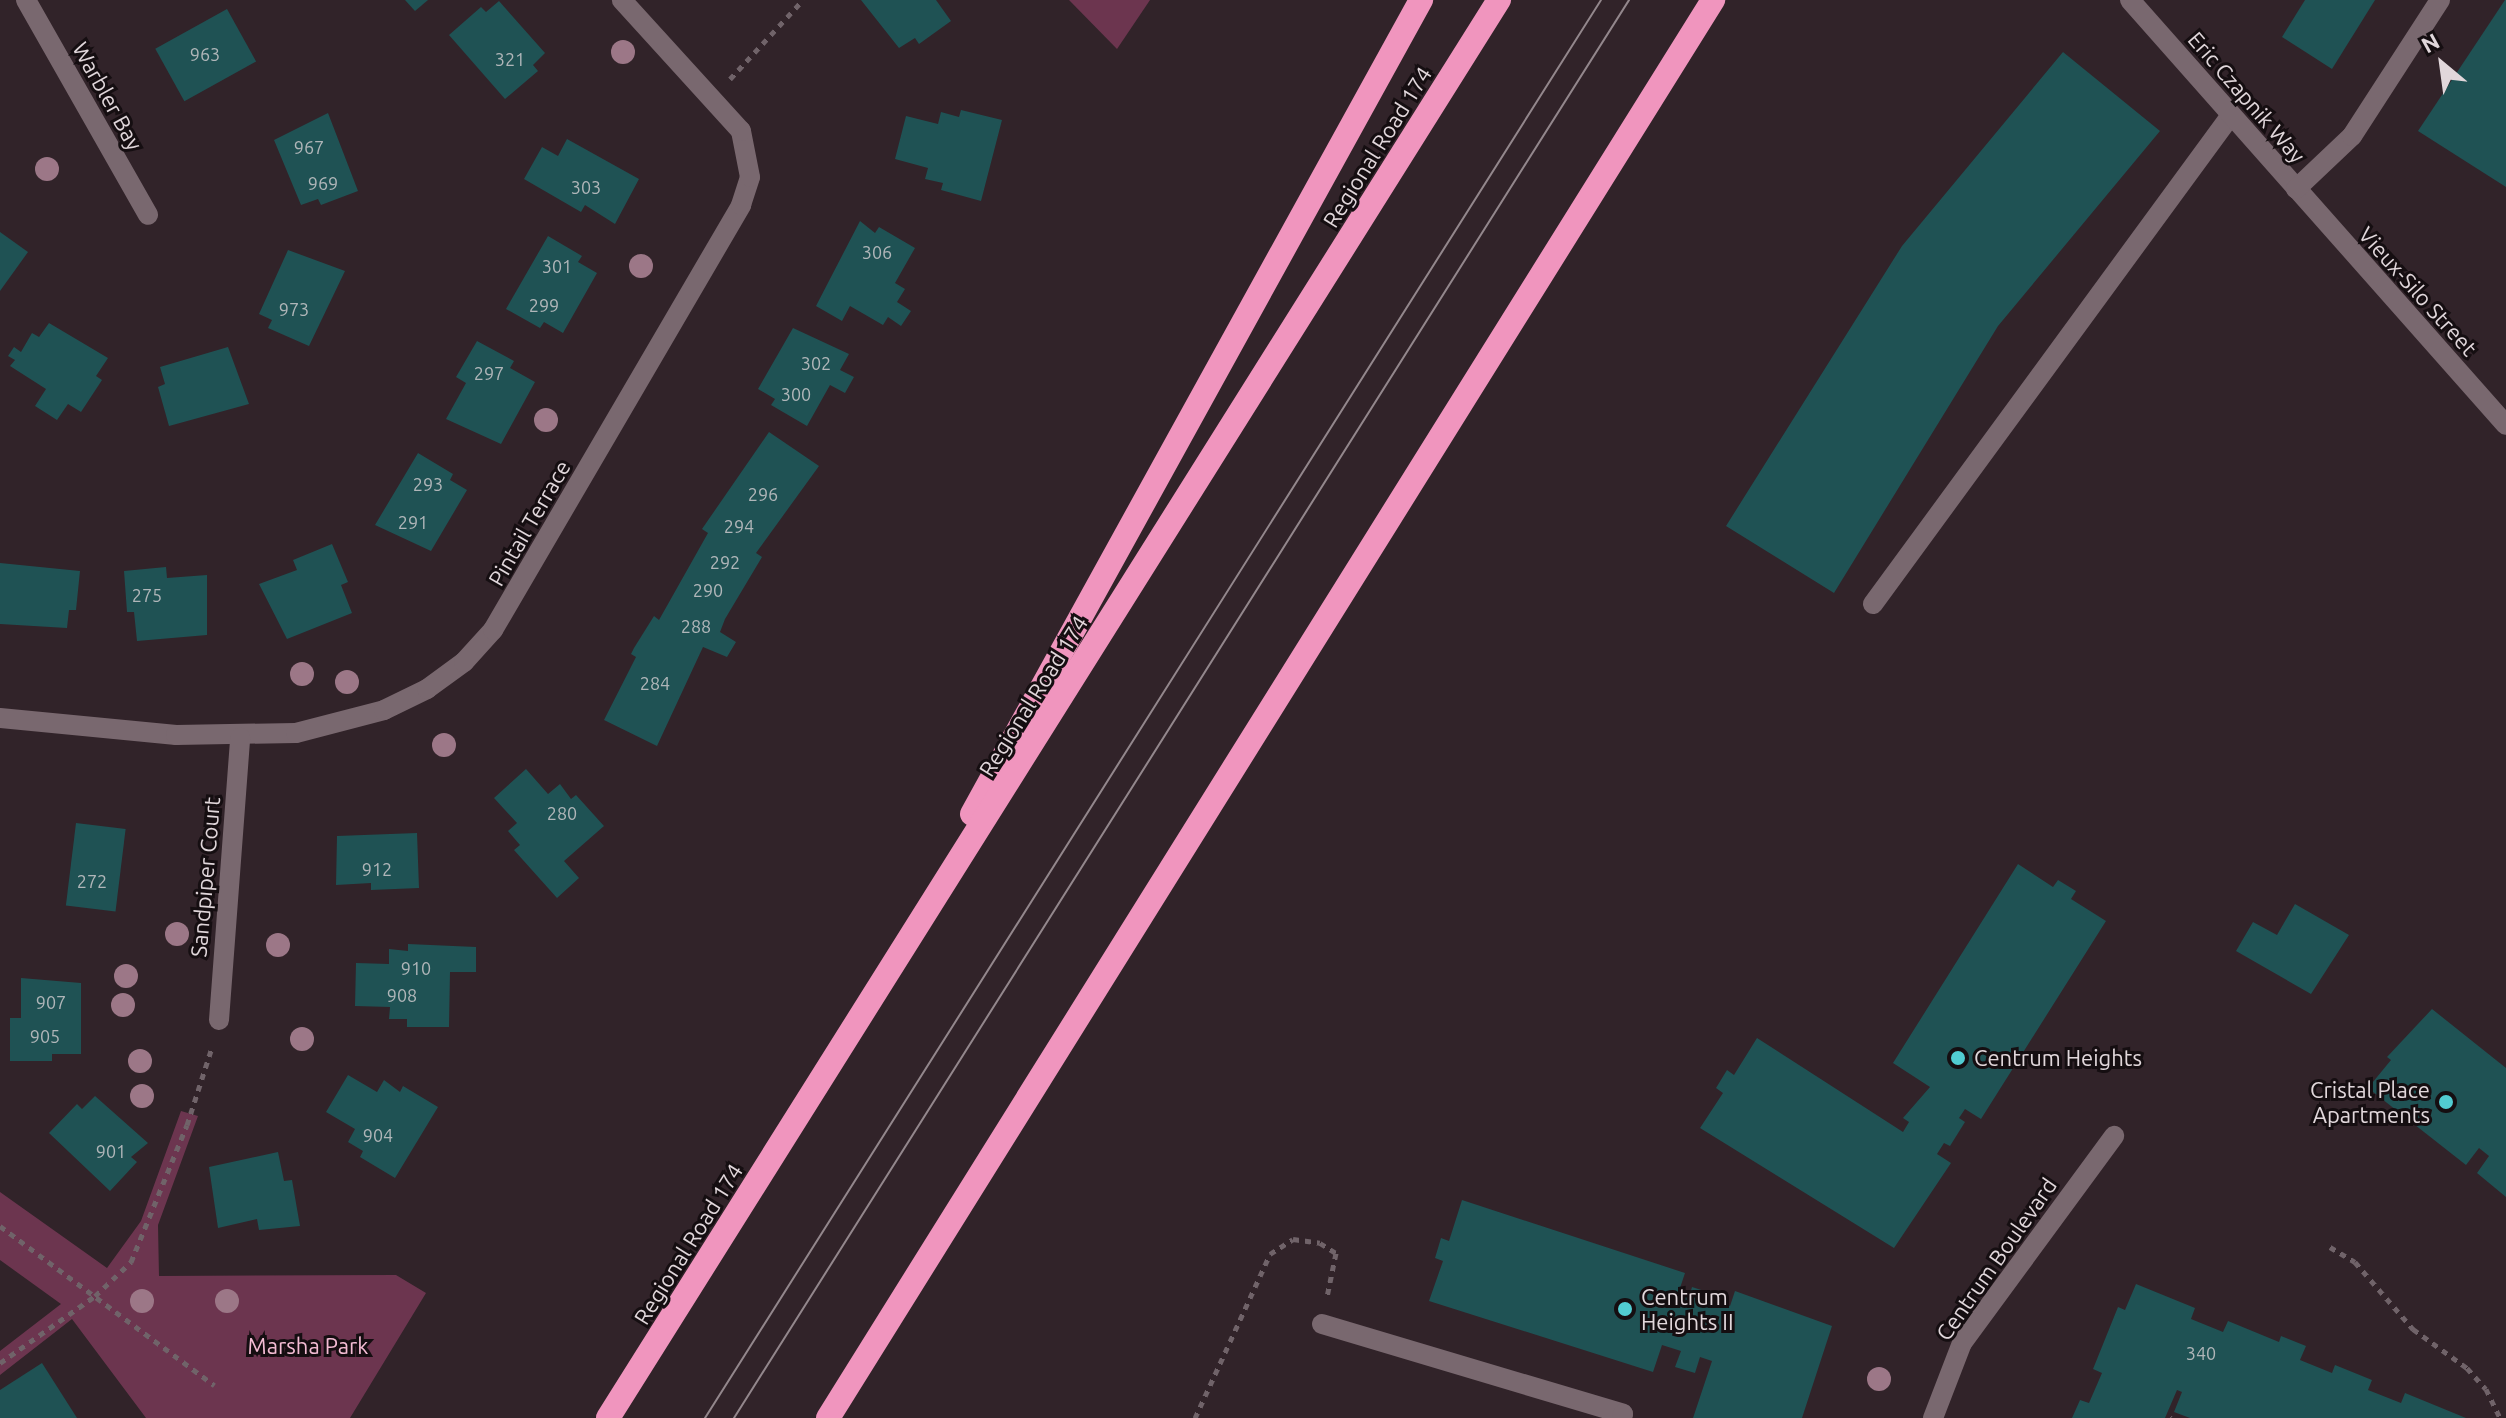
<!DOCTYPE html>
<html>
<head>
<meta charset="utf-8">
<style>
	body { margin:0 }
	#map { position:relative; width:2506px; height:1418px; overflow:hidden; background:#312329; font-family:Ubuntu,sans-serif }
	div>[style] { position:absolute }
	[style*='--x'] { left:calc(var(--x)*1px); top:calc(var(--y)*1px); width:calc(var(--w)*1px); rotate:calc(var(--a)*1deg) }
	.green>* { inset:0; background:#6c354f }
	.building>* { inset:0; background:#1f5254; transform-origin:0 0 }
	.path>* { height:5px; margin-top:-2.5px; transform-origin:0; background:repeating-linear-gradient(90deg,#706369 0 6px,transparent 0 12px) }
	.lane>* { height:20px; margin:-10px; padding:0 10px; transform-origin:10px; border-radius:10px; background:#79686f }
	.street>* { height:20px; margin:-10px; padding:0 10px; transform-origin:10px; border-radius:10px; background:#79686f }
	.secondary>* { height:20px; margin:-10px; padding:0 10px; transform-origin:10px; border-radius:10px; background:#79686f }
	.highway>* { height:24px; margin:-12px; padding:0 12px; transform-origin:12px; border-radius:12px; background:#f095be }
	.tram>* { height:2px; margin:-1px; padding:0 1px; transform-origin:1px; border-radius:1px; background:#93878c }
	.trees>* { width:24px; height:24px; margin:-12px; border-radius:50%; background:#9c7787 }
	.dots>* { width:22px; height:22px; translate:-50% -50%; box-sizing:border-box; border:4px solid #150e11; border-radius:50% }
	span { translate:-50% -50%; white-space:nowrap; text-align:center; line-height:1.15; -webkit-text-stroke:6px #150e11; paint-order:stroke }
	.number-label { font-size:18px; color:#b0b6b9 }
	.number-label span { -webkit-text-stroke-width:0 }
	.street-label { font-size:22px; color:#e1d7db }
	.poi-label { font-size:22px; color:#e1d7db }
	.left { translate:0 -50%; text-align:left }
	.right { translate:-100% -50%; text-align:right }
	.park-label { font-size:22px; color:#f4bcd4 }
	.north { position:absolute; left:2402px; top:24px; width:80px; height:80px; -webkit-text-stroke:6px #150e11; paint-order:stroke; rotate:331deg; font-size:22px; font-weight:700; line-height:32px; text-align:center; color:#e1d7db }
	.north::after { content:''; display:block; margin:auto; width:28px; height:36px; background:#e1d7db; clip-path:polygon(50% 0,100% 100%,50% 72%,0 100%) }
</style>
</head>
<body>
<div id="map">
	<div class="green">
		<i style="clip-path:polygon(1069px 0,1150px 0,1117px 49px)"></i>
		<i style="clip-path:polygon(181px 1111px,198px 1116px,158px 1225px,159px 1276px,396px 1275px,426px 1293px,350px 1418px,146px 1418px,72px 1319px,0 1375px,0 1351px,61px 1304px,0 1260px,0 1192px,107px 1268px,141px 1221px)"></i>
	</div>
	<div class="building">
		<i style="clip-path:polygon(405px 0,428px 0,415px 11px)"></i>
		<i style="clip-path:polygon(861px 0,936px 0,951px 21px,919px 44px,915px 38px,899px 48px)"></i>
		<i style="clip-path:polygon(2305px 0,2375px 0,2332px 69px,2282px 37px)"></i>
		<i style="clip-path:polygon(2505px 0,2506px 0,2506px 187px,2418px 131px)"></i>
		<i style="clip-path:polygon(499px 1px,545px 53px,533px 65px,538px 71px,505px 99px,449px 35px,481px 7px,486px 12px)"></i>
		<i style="left:227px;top:9px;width:60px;height:82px;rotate:61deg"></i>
		<i style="clip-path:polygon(2063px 52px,2160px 131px,1998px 326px,1834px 593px,1726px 526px,1902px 246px)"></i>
		<i style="clip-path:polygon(961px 110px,1002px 120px,981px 201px,941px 190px,943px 183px,925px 179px,928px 168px,895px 159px,906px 116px,938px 124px,941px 112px,959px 117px)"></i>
		<i style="clip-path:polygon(328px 113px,358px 191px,321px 205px,318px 199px,301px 205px,274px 140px)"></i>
		<i style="clip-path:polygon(567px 139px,639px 179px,615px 224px,585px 205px,581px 212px,524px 179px,542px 147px,558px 156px)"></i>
		<i style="clip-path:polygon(860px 221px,875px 233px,879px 227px,915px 248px,895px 283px,905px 289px,897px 302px,911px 311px,901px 326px,888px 317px,883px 325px,850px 306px,842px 321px,816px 306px)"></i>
		<i style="clip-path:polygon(0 232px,28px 252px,0 291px)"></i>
		<i style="clip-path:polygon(548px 236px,582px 256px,578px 262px,597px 273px,563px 333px,544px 322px,540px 328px,506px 309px)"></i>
		<i style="clip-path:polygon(288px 250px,345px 271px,309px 346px,268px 328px,272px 320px,259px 314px)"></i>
		<i style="clip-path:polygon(49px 323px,108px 358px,96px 376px,102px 380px,81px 412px,68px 404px,57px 420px,35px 406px,46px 389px,10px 366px,15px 360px,8px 356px,14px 347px,21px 352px,32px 333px,39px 337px)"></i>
		<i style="clip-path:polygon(793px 328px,849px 354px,840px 370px,854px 377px,845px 393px,830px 385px,807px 426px,771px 405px,775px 399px,758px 389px)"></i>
		<i style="clip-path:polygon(477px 341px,514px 361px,510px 368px,535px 382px,501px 444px,446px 419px,466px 383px,456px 377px)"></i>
		<i style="clip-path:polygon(228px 347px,249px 404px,169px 426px,158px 387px,165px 384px,160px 367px)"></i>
		<i style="clip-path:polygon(769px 432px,819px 466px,756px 553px,762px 557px,725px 619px,720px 632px,736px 642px,727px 657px,703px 647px,657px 746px,604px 720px,636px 657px,631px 654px,634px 648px,654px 616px,659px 620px,708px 533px,702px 529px)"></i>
		<i style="clip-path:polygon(418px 453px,453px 474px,450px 480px,467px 490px,431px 551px,375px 525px)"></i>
		<i style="clip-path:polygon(332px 544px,348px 582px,341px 585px,352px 613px,287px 639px,259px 584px,297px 570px,293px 560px)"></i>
		<i style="clip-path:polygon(0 563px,80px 571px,76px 610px,69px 610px,67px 628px,0 624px)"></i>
		<i style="clip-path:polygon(166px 567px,167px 578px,207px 575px,207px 635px,137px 641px,134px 612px,127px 612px,124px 571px)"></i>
		<i style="clip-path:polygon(526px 769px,548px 794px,560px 784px,571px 799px,576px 795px,604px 826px,564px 861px,579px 878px,557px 898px,514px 850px,520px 845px,508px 831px,517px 823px,494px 798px)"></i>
		<i style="left:76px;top:823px;width:50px;height:83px;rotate:7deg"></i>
		<i style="clip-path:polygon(417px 833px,419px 888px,371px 890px,371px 883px,336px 885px,337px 836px)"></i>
		<i style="clip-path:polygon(2018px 864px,2053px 887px,2058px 880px,2076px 891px,2071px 899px,2106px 921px,1981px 1119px,1965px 1109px,1959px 1118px,1965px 1122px,1950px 1146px,1944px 1143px,1937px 1154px,1951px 1163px,1894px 1248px,1700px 1128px,1723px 1093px,1716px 1088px,1727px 1070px,1734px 1075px,1757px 1038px,1903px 1132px,1909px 1122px,1903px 1118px,1930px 1087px,1893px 1063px)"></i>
		<i style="clip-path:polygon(2295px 904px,2349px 935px,2311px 994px,2236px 951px,2253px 922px,2277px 935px)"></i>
		<i style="clip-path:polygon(408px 944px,476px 947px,476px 972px,450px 972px,449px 1027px,407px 1027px,407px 1019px,389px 1019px,390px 1007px,355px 1006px,356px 963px,389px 964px,389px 949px,408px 951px)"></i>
		<i style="clip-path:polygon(21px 978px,81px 983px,81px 1054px,52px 1054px,52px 1061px,10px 1061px,10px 1018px,21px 1018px)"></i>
		<i style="clip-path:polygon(2432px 1009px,2506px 1068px,2506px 1197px,2477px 1173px,2489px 1156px,2479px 1148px,2466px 1165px,2368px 1088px,2391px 1060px,2387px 1057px)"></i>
		<i style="clip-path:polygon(348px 1075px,377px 1092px,384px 1080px,400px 1092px,403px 1086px,438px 1107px,395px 1178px,360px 1157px,363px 1151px,348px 1142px,355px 1129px,326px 1112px)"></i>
		<i style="clip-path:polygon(95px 1096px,148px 1143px,131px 1157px,137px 1162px,110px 1191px,49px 1133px,77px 1104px,82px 1109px)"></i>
		<i style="clip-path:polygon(278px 1152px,284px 1181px,292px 1180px,300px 1226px,259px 1230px,257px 1219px,218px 1228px,209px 1167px)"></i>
		<i style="clip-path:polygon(1462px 1200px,1685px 1273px,1679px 1291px,1690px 1294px,1692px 1287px,1720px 1296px,1718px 1302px,1730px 1306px,1735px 1291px,1832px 1326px,1802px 1418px,1693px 1418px,1712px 1361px,1700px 1357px,1695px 1373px,1675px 1367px,1681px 1351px,1662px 1345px,1653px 1372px,1429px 1301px,1443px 1261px,1435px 1258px,1441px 1238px,1449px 1241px)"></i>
		<i style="clip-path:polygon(2136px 1284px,2195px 1308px,2191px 1319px,2223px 1332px,2228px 1321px,2279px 1342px,2281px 1336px,2306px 1346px,2300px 1360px,2332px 1373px,2335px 1365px,2372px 1380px,2368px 1390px,2401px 1403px,2405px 1393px,2466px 1418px,2190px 1418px,2174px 1412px,2182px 1392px,2177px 1390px,2165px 1418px,2072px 1418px,2080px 1400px,2089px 1403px,2102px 1373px,2093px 1369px,2118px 1307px,2125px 1310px)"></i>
		<i style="clip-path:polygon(42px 1363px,77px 1418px,0 1418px,0 1390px)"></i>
	</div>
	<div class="path">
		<i style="--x:730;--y:79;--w:108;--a:-47.3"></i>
		<i style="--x:0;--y:1226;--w:267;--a:36.6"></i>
		<i style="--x:2330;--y:1247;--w:29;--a:31"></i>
		<i style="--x:2355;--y:1262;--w:89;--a:49.1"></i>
		<i style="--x:2413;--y:1329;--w:67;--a:35.8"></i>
		<i style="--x:2467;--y:1368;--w:28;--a:48"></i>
		<i style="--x:2486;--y:1389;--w:32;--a:64"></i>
		<i style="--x:0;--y:1363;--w:116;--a:-35.2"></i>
		<i style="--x:95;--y:1296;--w:50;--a:-43.4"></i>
		<i style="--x:131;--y:1262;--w:148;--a:-67.8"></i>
		<i style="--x:187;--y:1125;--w:82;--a:-72.2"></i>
		<i style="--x:2170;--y:1417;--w:1;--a:45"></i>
		<i style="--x:1195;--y:1418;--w:180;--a:-65.4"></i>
		<i style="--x:1270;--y:1254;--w:27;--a:-33"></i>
		<i style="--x:1293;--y:1239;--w:27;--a:8"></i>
		<i style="--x:1320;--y:1243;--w:19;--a:32"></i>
		<i style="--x:1336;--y:1253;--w:45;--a:101.6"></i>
	</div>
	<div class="lane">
		<i style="--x:1873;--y:604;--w:606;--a:-53.79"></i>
		<i style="--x:1322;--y:1324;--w:314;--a:16.6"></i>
		<i style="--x:1623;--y:1414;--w:4;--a:104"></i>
	</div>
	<div class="street">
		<i style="--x:26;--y:0;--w:247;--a:60.4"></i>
		<i style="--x:2130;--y:0;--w:567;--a:48.5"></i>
		<i style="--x:2296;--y:189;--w:77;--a:-43.4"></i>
		<i style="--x:2352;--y:136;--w:162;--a:-57.1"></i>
		<i style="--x:0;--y:718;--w:177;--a:5.5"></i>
		<i style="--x:176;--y:735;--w:120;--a:-1"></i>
		<i style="--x:296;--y:733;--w:91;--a:-14.6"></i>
		<i style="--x:384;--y:710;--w:48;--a:-26"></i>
		<i style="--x:427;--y:689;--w:46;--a:-36.1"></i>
		<i style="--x:464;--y:662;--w:43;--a:-47.8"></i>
		<i style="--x:493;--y:630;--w:492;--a:-59.7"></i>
		<i style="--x:741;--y:205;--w:29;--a:-72"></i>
		<i style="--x:750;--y:177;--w:47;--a:-101.1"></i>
		<i style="--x:741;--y:131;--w:177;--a:-132.3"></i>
		<i style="--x:219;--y:1020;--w:283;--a:-85.7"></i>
	</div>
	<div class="secondary">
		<i style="--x:1933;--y:1418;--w:80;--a:-68.9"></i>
		<i style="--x:1962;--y:1343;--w:257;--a:-53.7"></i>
	</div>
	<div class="highway">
		<i style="--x:972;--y:814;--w:930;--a:-61.12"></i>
		<i style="--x:608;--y:1418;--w:1675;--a:-57.86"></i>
		<i style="--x:828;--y:1418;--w:1672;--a:-58.03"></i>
	</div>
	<div class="tram">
		<i style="--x:705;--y:1418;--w:1677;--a:-57.71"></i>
		<i style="--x:734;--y:1418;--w:1677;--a:-57.74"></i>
	</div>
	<div class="trees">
		<i style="left:623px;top:52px"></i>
		<i style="left:47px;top:169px"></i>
		<i style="left:641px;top:266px"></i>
		<i style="left:546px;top:420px"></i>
		<i style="left:302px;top:674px"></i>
		<i style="left:347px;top:682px"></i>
		<i style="left:444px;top:745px"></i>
		<i style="left:177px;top:934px"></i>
		<i style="left:278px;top:945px"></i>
		<i style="left:126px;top:976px"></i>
		<i style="left:123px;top:1005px"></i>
		<i style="left:302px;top:1039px"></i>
		<i style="left:140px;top:1061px"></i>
		<i style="left:142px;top:1096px"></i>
		<i style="left:142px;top:1301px"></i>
		<i style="left:227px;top:1301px"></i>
		<i style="left:1879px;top:1379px"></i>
	</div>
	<div class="dots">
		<i style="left:1958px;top:1058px;background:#51ccd1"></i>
		<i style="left:2446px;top:1102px;background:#51ccd1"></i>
		<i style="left:1625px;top:1309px;background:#51ccd1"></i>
	</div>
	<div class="number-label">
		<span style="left:205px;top:54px">963</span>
		<span style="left:510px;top:59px">321</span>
		<span style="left:309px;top:147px">967</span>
		<span style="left:323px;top:183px">969</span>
		<span style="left:586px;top:187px">303</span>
		<span style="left:877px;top:252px">306</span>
		<span style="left:557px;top:266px">301</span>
		<span style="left:544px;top:305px">299</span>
		<span style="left:294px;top:309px">973</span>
		<span style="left:816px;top:363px">302</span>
		<span style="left:489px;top:373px">297</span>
		<span style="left:796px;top:394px">300</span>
		<span style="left:428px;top:484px">293</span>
		<span style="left:763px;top:494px">296</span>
		<span style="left:413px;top:522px">291</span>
		<span style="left:739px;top:526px">294</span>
		<span style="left:725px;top:562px">292</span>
		<span style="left:708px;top:590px">290</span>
		<span style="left:147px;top:595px">275</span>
		<span style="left:696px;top:626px">288</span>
		<span style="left:655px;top:683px">284</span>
		<span style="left:562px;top:813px">280</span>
		<span style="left:377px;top:869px">912</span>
		<span style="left:92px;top:881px">272</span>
		<span style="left:416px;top:968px">910</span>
		<span style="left:402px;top:995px">908</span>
		<span style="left:51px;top:1002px">907</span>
		<span style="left:45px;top:1036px">905</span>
		<span style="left:378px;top:1135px">904</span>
		<span style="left:111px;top:1151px">901</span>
		<span style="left:2201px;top:1353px">340</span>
	</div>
	<div class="street-label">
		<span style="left:108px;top:96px;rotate:61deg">Warbler Bay</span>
		<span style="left:2247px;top:97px;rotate:49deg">Eric Czapnik Way</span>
		<span style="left:1377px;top:147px;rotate:-58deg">Regional Road 174</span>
		<span style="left:2418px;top:291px;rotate:48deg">Vieux-Silo Street</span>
		<span style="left:529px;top:523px;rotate:-60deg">Pintail Terrace</span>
		<span style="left:1033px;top:696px;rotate:-58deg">Regional Road 174</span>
		<span style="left:205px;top:877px;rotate:-85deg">Sandpiper Court</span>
		<span style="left:688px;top:1244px;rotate:-58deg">Regional Road 174</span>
		<span style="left:1996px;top:1259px;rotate:-55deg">Centrum Boulevard</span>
	</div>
	<div class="poi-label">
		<span class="left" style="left:1974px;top:1058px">Centrum Heights</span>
		<span class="right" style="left:2430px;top:1102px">Cristal Place<br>Apartments</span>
		<span class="left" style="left:1641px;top:1309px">Centrum<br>Heights II</span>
	</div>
	<div class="park-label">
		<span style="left:308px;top:1346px">Marsha Park</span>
	</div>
	<div class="north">N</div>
</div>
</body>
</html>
